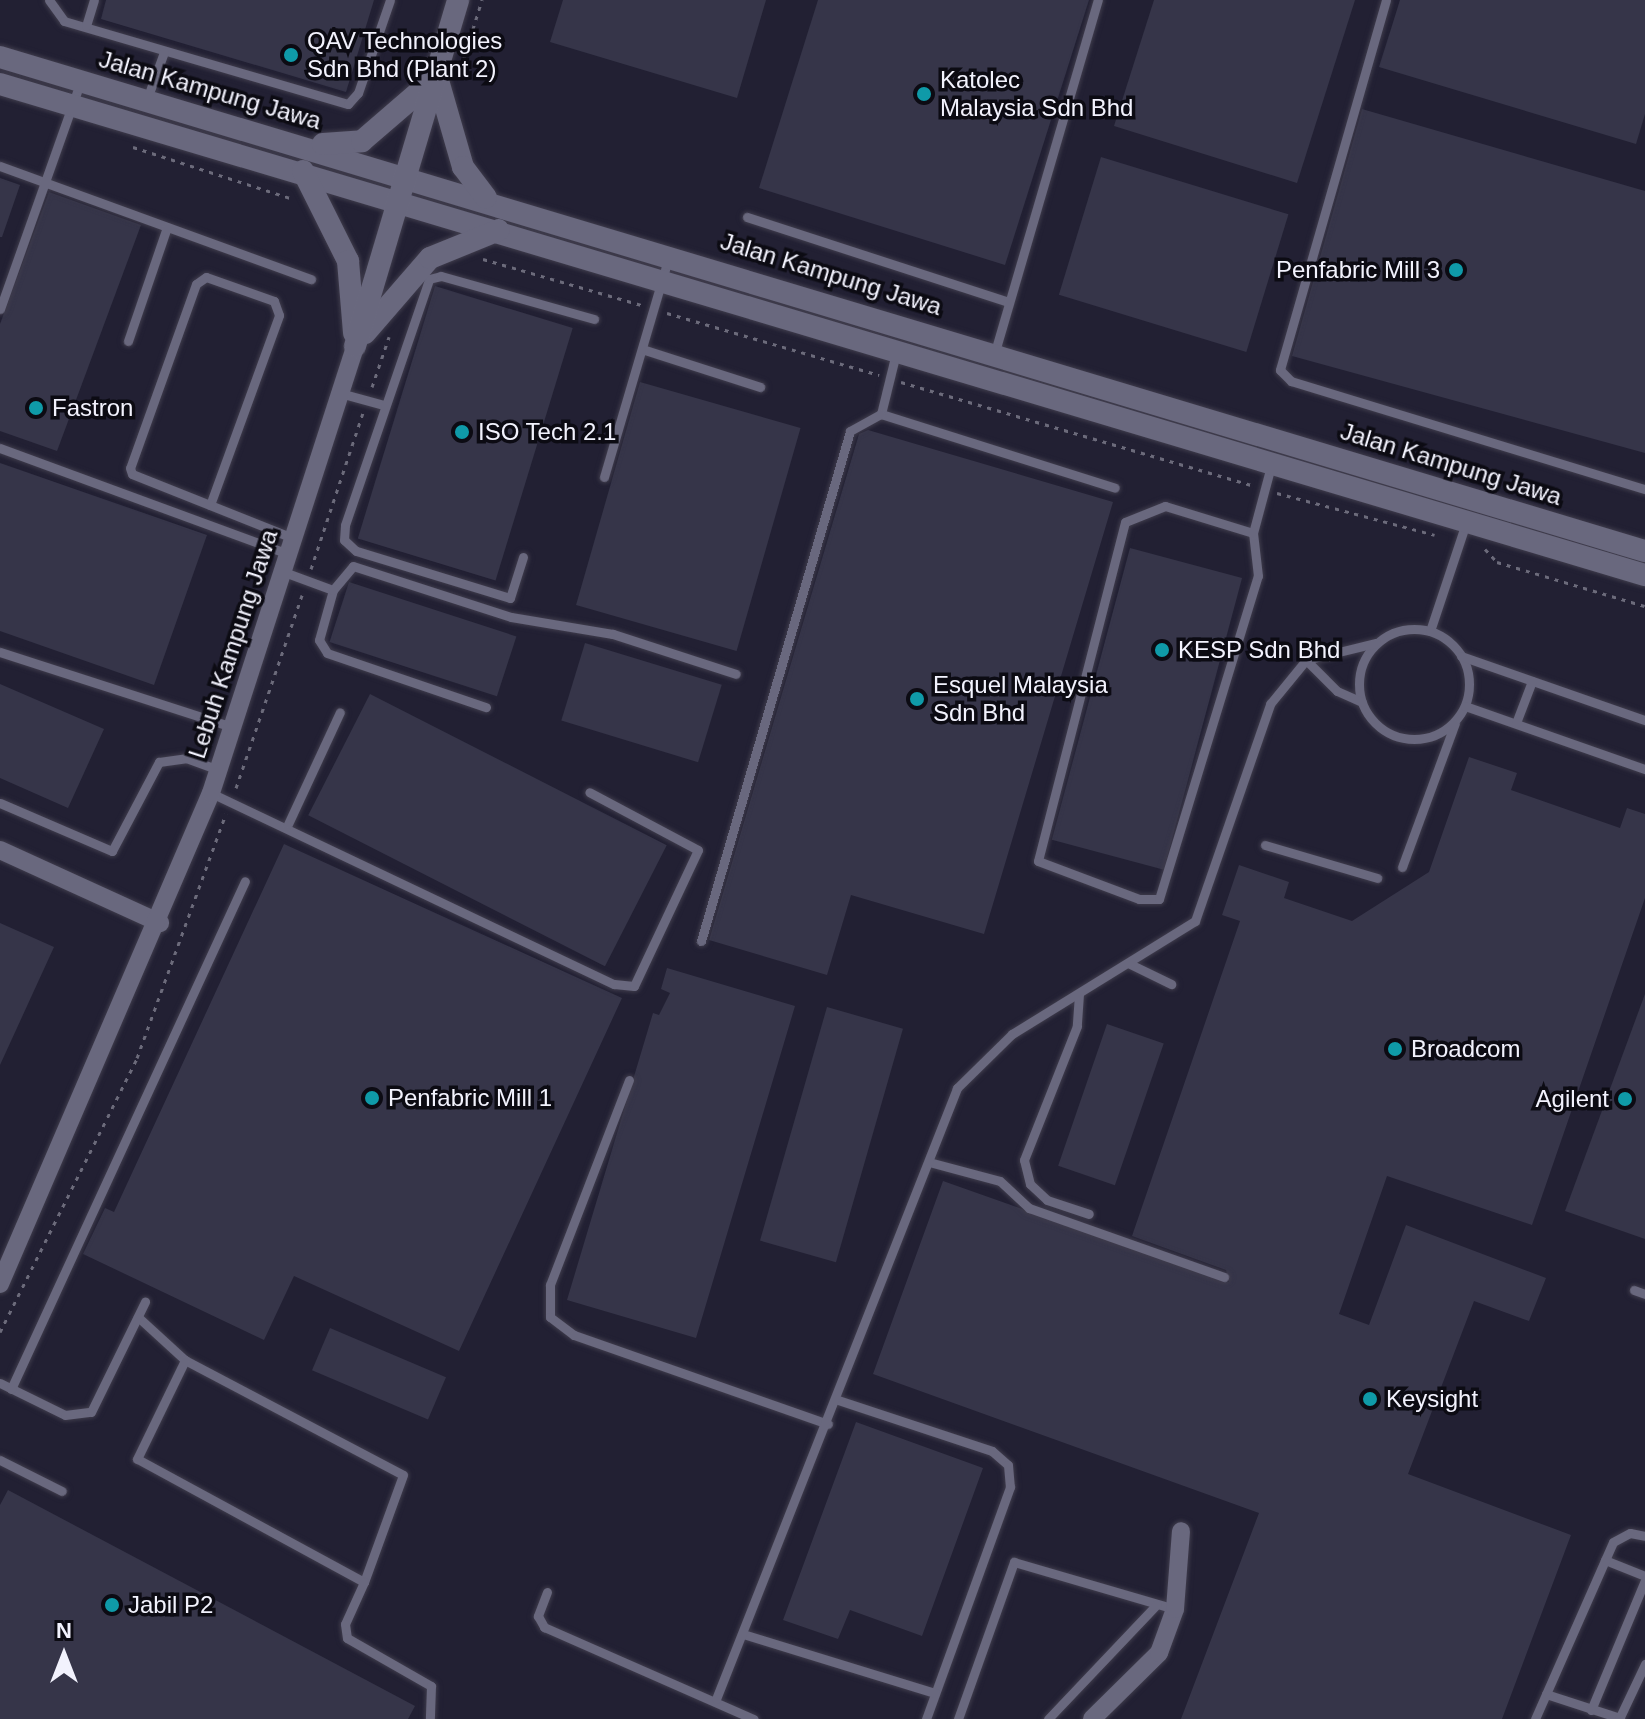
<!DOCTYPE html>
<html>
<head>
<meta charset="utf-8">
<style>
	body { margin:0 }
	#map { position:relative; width:1645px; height:1719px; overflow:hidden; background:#222033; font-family:Helvetica,sans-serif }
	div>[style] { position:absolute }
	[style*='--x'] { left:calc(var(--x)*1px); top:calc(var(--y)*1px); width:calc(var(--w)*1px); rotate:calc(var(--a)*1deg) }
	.building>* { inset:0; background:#363549; transform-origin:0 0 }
	.path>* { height:3px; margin-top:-1.5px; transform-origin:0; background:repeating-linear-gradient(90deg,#6c6b7b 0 4px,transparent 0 10px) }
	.roads { filter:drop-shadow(0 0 2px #3f3c4c) drop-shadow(0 0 2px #3f3c4c) }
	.service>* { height:9px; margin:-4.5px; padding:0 4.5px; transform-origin:4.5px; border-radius:4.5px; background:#69687e }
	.service>.ring { margin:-4.5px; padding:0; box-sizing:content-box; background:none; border:9px solid #69687e; border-radius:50% }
	.minor>* { height:18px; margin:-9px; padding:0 9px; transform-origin:9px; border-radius:9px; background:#69687e }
	.tertiary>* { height:22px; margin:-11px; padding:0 11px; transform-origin:11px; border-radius:11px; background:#69687e }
	.dots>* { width:22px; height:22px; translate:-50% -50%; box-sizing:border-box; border:4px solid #0c0b13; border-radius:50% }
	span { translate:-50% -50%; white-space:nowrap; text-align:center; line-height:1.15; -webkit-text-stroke:7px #0c0b13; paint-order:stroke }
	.poi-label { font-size:24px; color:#f2f2fd }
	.left { translate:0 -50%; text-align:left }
	.right { translate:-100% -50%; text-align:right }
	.street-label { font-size:24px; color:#f2f2fd }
	.north { position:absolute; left:24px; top:1615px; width:80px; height:80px; -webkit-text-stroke:6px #0c0b13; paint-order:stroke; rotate:0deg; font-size:22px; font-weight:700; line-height:32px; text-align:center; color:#f2f2fd }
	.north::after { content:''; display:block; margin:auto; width:28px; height:36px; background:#f2f2fd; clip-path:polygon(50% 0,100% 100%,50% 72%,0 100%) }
</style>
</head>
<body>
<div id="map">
	<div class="building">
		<i style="clip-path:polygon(106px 0,374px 0,346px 92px,101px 19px)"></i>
		<i style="clip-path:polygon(563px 0,766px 0,737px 98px,550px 42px)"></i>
		<i style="clip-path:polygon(818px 0,1089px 0,1005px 265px,759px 188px)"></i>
		<i style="clip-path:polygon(1154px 0,1355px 0,1297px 183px,1114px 126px)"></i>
		<i style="clip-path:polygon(1400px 0,1645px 0,1645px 114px,1636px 144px,1379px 67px)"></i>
		<i style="clip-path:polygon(1362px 109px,1645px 191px,1645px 453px,1292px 356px)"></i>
		<i style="left:1101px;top:157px;width:196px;height:144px;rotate:17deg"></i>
		<i style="clip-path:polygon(0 178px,20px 185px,2px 237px,0 237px)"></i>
		<i style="clip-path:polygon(49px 192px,141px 225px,57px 451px,0 431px,0 324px)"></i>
		<i style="left:435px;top:286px;width:144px;height:264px;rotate:17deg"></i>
		<i style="left:640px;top:382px;width:167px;height:232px;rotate:16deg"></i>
		<i style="clip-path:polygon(868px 430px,1113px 502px,984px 934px,851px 895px,827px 975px,709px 940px,859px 434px)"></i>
		<i style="clip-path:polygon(0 463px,207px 535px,154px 685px,0 631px)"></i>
		<i style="left:1130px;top:548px;width:116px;height:302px;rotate:15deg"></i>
		<i style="left:349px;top:582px;width:176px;height:63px;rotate:18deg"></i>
		<i style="left:585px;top:643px;width:143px;height:81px;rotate:17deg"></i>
		<i style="clip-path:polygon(0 684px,104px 729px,68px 808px,0 778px)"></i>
		<i style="left:370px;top:694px;width:333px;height:136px;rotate:27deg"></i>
		<i style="clip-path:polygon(1469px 757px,1517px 773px,1511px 790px,1620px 828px,1627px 808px,1645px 814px,1645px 898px,1532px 1225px,1387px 1176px,1339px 1314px,1369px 1325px,1406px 1225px,1546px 1278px,1529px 1321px,1474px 1301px,1408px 1474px,1571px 1535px,1502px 1719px,1181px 1719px,1259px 1513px,873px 1374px,943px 1181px,1229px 1282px,1226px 1270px,1132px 1236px,1240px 921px,1222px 915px,1239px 865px,1289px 882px,1284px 898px,1352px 921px,1429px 872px)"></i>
		<i style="clip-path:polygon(284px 844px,622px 998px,459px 1351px,294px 1276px,264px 1340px,83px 1254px,105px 1208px,114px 1212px)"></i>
		<i style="clip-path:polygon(0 923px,54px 947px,0 1065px)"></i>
		<i style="clip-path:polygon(667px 968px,795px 1006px,696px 1338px,567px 1300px,653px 1013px,659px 1015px,670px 993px,661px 989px)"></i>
		<i style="clip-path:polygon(1645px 994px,1645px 1239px,1565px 1211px)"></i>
		<i style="left:827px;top:1007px;width:79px;height:243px;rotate:16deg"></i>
		<i style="left:1107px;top:1024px;width:60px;height:150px;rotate:19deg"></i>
		<i style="left:330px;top:1328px;width:126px;height:46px;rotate:23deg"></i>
		<i style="clip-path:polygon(856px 1422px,983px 1468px,922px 1636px,850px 1610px,838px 1639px,783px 1620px)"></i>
		<i style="clip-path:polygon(8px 1490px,415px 1706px,408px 1719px,0 1719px,0 1505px)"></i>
	</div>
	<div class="path">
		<i style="--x:458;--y:77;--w:81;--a:-72.7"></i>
		<i style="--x:133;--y:147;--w:168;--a:18"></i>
		<i style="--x:483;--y:259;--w:165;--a:16.2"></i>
		<i style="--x:667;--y:313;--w:221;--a:16.3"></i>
		<i style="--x:901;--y:382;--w:365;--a:16.4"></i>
		<i style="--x:372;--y:387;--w:53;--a:-71.2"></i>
		<i style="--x:1277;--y:493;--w:163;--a:14.9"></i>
		<i style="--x:1485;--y:549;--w:18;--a:47"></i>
		<i style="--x:1497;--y:562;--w:154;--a:16.6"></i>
		<i style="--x:311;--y:569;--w:164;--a:-71.6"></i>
		<i style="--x:236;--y:788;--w:204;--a:-71.1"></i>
		<i style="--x:0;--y:1332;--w:306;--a:-63.4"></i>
		<i style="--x:137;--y:1058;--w:260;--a:-70"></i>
	</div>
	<div class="roads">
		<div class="service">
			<i style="--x:49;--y:0;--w:26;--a:54"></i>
			<i style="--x:64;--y:21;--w:296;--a:16.3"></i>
			<i style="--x:348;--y:104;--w:15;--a:-48"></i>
			<i style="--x:358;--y:93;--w:98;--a:-71"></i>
			<i style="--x:1386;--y:0;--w:385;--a:106"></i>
			<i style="--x:1280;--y:370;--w:16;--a:45"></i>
			<i style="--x:1291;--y:381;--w:370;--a:17"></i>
			<i style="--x:86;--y:26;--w:27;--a:-73"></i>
			<i style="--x:147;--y:99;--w:50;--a:-70.1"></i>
			<i style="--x:0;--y:166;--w:331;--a:20"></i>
			<i style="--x:747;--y:217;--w:275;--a:18"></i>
			<i style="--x:0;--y:309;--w:243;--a:-70.5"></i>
			<i style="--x:128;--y:341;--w:120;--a:-71.1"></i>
			<i style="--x:645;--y:350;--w:121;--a:17.8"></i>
			<i style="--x:896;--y:353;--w:63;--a:103.8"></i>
			<i style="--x:881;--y:414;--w:245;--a:17.5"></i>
			<i style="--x:994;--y:355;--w:370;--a:-73.7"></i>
			<i style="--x:340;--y:393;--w:46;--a:15.3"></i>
			<i style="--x:0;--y:448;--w:307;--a:20.2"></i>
			<i style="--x:604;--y:477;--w:230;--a:-73.6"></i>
			<i style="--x:210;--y:505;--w:202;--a:-70"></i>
			<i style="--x:279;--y:315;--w:15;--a:-110"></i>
			<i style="--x:274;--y:301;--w:72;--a:-160.6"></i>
			<i style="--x:206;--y:277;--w:12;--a:145"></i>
			<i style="--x:196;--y:284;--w:195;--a:109.7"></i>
			<i style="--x:130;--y:468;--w:6;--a:72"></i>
			<i style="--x:132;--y:474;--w:175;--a:21.7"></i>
			<i style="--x:1253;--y:533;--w:92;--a:-162.9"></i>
			<i style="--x:1165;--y:506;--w:43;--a:158.2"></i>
			<i style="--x:1125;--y:522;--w:350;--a:104.4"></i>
			<i style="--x:1038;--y:861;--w:108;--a:20.6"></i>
			<i style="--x:1139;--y:899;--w:20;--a:0"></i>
			<i style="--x:1159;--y:899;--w:338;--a:-73"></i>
			<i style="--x:1258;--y:576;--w:43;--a:-96.6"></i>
			<i style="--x:1253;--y:533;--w:73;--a:-75"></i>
			<i style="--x:523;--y:557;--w:43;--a:107.6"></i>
			<i style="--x:510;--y:598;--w:161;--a:-163"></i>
			<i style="--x:356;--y:551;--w:16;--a:-137"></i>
			<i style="--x:344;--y:540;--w:15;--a:-86"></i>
			<i style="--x:345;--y:525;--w:260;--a:-71.1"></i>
			<i style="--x:429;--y:279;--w:12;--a:-14"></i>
			<i style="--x:441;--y:276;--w:159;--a:15.7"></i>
			<i style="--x:284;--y:572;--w:52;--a:20.2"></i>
			<i style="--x:333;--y:590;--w:52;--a:105.6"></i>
			<i style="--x:319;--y:640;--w:15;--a:58"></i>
			<i style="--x:327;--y:653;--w:168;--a:18.8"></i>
			<i style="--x:333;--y:590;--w:31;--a:-50"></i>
			<i style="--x:353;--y:566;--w:166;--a:17.9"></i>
			<i style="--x:511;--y:617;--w:103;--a:9.5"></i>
			<i style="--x:613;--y:634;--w:129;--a:18"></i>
			<i class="ring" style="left:1359px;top:629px;width:101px;height:101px"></i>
			<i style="--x:1430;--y:631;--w:117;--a:-71.6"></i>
			<i style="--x:0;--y:652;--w:244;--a:17.9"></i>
			<i style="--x:1461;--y:656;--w:195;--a:19.2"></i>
			<i style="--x:1306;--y:660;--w:44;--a:45"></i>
			<i style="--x:1337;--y:691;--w:27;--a:24"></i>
			<i style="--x:1465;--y:706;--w:191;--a:19.3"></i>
			<i style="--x:1516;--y:723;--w:45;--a:-69.1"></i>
			<i style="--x:211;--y:793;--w:446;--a:25.4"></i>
			<i style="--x:614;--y:984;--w:20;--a:6"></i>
			<i style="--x:634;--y:986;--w:150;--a:-64.8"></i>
			<i style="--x:698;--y:850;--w:123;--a:-152"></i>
			<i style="--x:0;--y:803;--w:122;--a:23.2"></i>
			<i style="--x:112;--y:851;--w:101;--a:-62.2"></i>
			<i style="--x:159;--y:762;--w:27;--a:-8"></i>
			<i style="--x:186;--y:758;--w:35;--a:20"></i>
			<i style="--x:288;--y:824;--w:123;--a:-65.1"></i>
			<i style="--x:1265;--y:845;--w:117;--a:16.4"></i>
			<i style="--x:1402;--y:867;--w:153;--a:-69.8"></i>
			<i style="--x:701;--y:941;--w:531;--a:-73.71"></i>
			<i style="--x:850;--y:431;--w:35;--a:-29"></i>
			<i style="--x:1130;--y:964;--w:46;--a:26"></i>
			<i style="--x:1079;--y:994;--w:32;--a:94"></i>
			<i style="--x:1077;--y:1026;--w:144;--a:111.6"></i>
			<i style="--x:1024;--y:1160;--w:25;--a:76"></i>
			<i style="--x:1030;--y:1184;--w:23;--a:43"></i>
			<i style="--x:1047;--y:1200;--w:44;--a:18.4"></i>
			<i style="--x:629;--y:1080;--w:220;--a:111.1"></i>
			<i style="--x:550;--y:1285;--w:32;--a:90"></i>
			<i style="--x:550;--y:1317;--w:30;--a:37"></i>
			<i style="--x:574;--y:1335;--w:269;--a:19.3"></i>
			<i style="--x:929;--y:1162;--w:73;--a:15"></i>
			<i style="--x:1000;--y:1181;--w:40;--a:43"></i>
			<i style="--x:1029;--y:1208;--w:207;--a:19.5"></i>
			<i style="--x:1634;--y:1290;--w:12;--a:20"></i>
			<i style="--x:138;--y:1317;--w:64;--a:42.5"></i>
			<i style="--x:185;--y:1360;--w:246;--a:27.8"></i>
			<i style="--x:403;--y:1475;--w:114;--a:110"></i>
			<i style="--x:364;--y:1582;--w:258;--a:-151.5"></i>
			<i style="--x:137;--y:1459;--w:110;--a:-64.1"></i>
			<i style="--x:0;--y:1383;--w:72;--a:26.2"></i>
			<i style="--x:65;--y:1415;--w:26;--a:-7"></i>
			<i style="--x:91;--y:1412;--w:123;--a:-63.9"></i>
			<i style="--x:11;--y:1389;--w:559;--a:-65.27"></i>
			<i style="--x:838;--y:1400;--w:162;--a:18.3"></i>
			<i style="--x:992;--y:1451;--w:21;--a:41"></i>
			<i style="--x:1008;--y:1465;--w:22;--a:85"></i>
			<i style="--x:1010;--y:1487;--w:247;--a:109.9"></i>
			<i style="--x:0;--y:1460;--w:69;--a:26.6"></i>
			<i style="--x:1605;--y:1560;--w:43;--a:21.8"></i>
			<i style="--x:364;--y:1582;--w:46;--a:114.3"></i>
			<i style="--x:345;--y:1624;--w:14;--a:82"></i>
			<i style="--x:347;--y:1638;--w:97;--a:29.7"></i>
			<i style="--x:431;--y:1686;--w:33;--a:92"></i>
			<i style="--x:547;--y:1592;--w:26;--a:111"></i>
			<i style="--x:538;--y:1616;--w:13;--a:61"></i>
			<i style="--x:544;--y:1627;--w:229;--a:23.7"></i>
			<i style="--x:743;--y:1634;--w:201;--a:17.1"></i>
			<i style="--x:1546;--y:1694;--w:78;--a:18"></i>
			<i style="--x:716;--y:1699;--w:657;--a:-68.47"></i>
			<i style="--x:957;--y:1088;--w:77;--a:-44.5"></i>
			<i style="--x:1012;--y:1034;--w:215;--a:-31.7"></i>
			<i style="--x:1195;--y:921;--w:230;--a:-70.9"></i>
			<i style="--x:1270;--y:704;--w:57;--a:-50.7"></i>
			<i style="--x:1306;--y:660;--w:72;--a:-13.7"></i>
			<i style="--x:1591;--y:1710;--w:141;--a:-67.4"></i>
			<i style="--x:958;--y:1719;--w:167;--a:-70.4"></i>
			<i style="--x:1014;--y:1562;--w:168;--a:16.3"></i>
			<i style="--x:1048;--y:1719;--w:158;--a:-46.5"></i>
			<i style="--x:1535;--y:1719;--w:193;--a:-66.2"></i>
			<i style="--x:1613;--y:1542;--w:19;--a:-28"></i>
			<i style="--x:1630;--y:1533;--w:15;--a:11"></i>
			<i style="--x:1619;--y:1719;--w:61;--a:-64.7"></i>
		</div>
		<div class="minor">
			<i style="--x:0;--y:850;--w:176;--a:24.5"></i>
			<i style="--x:0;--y:1284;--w:534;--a:-66.75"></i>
			<i style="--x:211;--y:793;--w:470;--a:-72.1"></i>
			<i style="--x:1092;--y:1719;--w:94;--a:-44.6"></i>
			<i style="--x:1159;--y:1653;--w:47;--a:-70"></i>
			<i style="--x:1175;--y:1609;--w:78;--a:-85.6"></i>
		</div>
		<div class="tertiary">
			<i style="--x:0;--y:57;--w:1718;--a:16.72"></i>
			<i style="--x:437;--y:77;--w:94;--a:73.9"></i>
			<i style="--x:463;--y:167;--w:38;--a:53"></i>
			<i style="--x:0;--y:84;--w:1717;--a:16.62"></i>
			<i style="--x:323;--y:144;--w:39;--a:-4"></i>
			<i style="--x:362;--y:141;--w:94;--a:-40.7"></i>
			<i style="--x:303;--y:171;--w:101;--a:63.4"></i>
			<i style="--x:348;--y:261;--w:72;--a:85.2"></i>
			<i style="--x:365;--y:333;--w:99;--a:-49.1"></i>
			<i style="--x:430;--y:258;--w:74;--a:-22.1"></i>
			<i style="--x:355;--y:346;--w:361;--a:-73.4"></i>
		</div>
	</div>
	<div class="dots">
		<i style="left:291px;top:55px;background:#0f9aa8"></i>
		<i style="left:924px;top:94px;background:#0f9aa8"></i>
		<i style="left:1456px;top:270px;background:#0f9aa8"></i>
		<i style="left:36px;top:408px;background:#0f9aa8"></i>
		<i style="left:462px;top:432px;background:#0f9aa8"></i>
		<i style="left:1162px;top:650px;background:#0f9aa8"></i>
		<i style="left:917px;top:699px;background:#0f9aa8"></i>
		<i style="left:1395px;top:1049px;background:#0f9aa8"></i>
		<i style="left:372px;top:1098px;background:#0f9aa8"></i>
		<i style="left:1625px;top:1099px;background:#0f9aa8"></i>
		<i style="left:1370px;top:1399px;background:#0f9aa8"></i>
		<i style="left:112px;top:1605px;background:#0f9aa8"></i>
	</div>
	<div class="poi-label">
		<span class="left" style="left:307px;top:55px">QAV Technologies<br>Sdn Bhd (Plant 2)</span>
		<span class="left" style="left:940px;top:94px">Katolec<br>Malaysia Sdn Bhd</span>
		<span class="right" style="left:1440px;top:270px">Penfabric Mill 3</span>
		<span class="left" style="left:52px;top:408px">Fastron</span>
		<span class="left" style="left:478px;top:432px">ISO Tech 2.1</span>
		<span class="left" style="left:1178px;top:650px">KESP Sdn Bhd</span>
		<span class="left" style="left:933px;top:699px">Esquel Malaysia<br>Sdn Bhd</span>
		<span class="left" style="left:1411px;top:1049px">Broadcom</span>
		<span class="left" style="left:388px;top:1098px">Penfabric Mill 1</span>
		<span class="right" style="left:1609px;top:1099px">Agilent</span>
		<span class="left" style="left:1386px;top:1399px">Keysight</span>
		<span class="left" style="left:128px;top:1605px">Jabil P2</span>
	</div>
	<div class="street-label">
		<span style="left:210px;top:90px;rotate:16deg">Jalan Kampung Jawa</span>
		<span style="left:831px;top:274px;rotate:17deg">Jalan Kampung Jawa</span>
		<span style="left:1451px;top:464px;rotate:17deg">Jalan Kampung Jawa</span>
		<span style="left:233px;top:644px;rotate:-72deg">Lebuh Kampung Jawa</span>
	</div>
	<div class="north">N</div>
</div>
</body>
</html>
